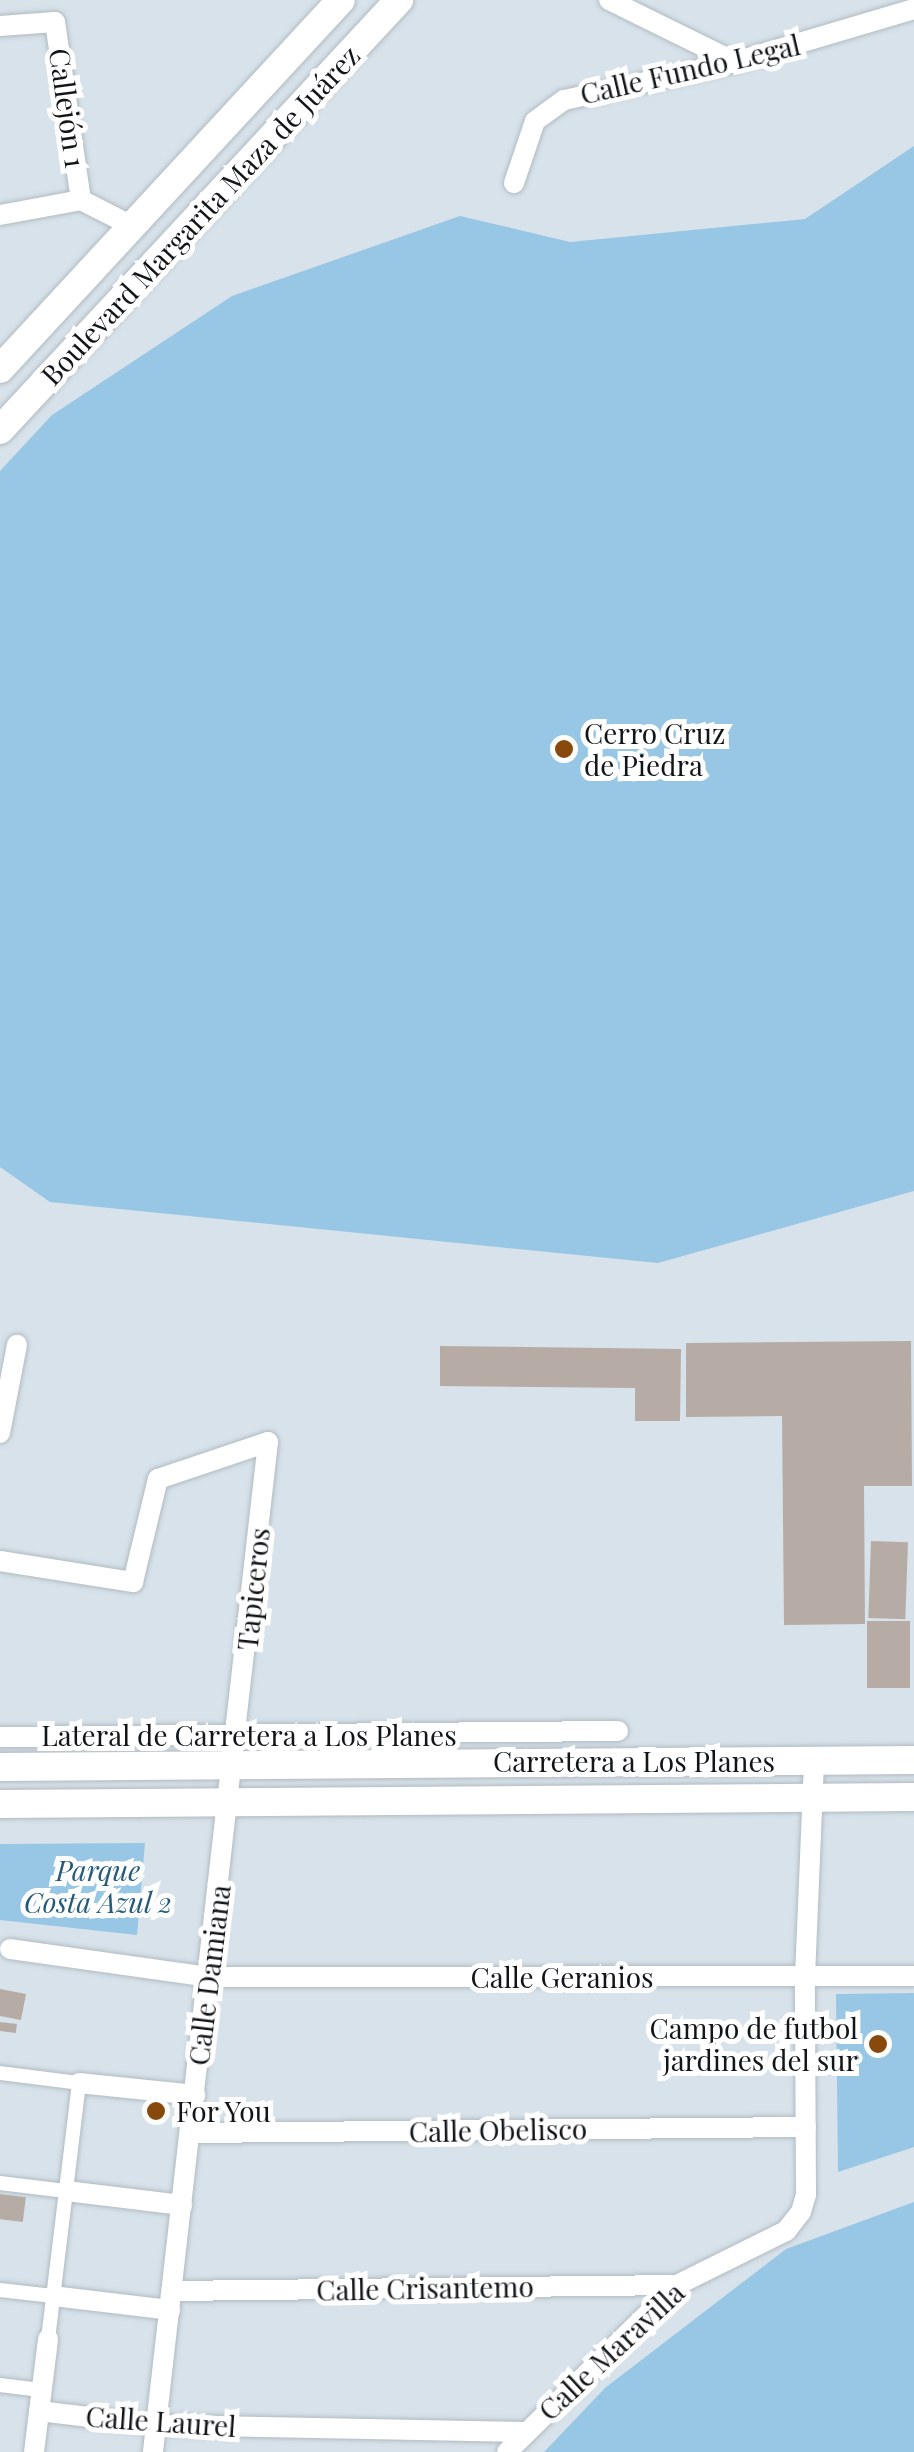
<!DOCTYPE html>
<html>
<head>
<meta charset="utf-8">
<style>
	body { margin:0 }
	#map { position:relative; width:914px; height:2452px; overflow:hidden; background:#d8e2ea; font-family:"Playfair Display",serif }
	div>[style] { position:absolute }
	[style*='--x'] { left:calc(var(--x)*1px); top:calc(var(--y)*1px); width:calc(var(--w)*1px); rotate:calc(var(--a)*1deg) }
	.green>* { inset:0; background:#98c6e5 }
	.building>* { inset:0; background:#b6aca5; transform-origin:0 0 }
	.roads { filter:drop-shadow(0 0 2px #b1bbc2) drop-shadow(0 0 2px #b1bbc2) }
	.pedestrian>* { height:14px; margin:-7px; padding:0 7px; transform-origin:7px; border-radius:7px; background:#fff }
	.minor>* { height:20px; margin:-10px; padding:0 10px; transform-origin:10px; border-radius:10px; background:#fff }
	.secondary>* { height:28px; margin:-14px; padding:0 14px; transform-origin:14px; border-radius:14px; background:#fff }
	.dots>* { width:28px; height:28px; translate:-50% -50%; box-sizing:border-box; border:5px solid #fff; border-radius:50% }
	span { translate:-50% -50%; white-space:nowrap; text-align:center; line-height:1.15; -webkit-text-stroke:10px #fff; paint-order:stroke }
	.street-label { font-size:28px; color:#121518 }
	.poi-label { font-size:28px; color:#121518 }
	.left { translate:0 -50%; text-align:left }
	.right { translate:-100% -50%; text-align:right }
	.park-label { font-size:28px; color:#245b7c; font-style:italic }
</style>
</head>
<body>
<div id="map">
	<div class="green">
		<i style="clip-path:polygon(914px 146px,914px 1191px,658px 1263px,50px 1202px,0 1167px,0 471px,52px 415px,232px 296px,460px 216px,570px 242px,805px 219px)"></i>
		<i style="clip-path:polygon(145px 1843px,137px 1935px,0 1920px,0 1844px)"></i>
		<i style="clip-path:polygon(914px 1993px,914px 2147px,838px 2172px,836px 1994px)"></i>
		<i style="clip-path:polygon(914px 2202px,914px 2452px,544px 2452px,605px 2388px,786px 2249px)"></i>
	</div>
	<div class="building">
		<i style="clip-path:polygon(911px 1341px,912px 1486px,864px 1486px,865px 1624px,784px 1625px,782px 1416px,686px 1417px,686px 1343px)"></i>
		<i style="clip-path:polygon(440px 1346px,681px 1349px,680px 1421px,635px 1421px,635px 1388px,440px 1386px)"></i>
		<i style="left:871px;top:1541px;width:37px;height:77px;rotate:2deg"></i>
		<i style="left:867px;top:1621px;width:43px;height:67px"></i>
		<i style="clip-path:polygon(0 1989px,26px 1994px,21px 2020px,0 2016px)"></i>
		<i style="left:0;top:2022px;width:17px;height:9px;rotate:7deg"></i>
		<i style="left:0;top:2194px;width:26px;height:25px;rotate:7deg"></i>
	</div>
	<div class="roads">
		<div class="pedestrian">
			<i style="--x:0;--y:2073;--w:80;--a:7.2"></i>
			<i style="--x:79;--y:2083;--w:258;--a:96.9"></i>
			<i style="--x:0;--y:2183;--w:66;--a:6.9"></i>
			<i style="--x:0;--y:2290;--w:53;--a:6.5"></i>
			<i style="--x:0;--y:2385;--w:41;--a:7"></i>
		</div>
		<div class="minor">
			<i style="--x:609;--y:0;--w:140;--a:26.2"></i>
			<i style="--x:0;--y:26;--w:55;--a:-4.2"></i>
			<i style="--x:55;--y:22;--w:180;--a:81.7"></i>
			<i style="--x:514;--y:183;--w:65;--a:-71.3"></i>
			<i style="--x:535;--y:121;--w:36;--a:-36"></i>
			<i style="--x:564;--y:100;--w:175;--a:-12.5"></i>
			<i style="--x:735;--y:62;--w:187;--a:-16.5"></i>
			<i style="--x:0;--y:215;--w:82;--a:-10.5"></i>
			<i style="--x:81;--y:200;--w:57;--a:27"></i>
			<i style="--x:0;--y:1433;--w:90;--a:-79.1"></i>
			<i style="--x:0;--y:1561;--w:135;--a:9"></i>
			<i style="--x:133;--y:1582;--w:106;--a:-76.4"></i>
			<i style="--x:158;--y:1479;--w:116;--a:-18.6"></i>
			<i style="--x:268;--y:1442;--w:1017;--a:96.5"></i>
			<i style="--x:0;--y:1737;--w:618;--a:-0.56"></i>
			<i style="--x:10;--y:1949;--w:201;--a:8"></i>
			<i style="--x:209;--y:1977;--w:705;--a:-0.08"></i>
			<i style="--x:79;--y:2083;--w:117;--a:5.9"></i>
			<i style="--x:191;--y:2133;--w:615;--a:-0.56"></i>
			<i style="--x:66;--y:2191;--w:117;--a:6.9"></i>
			<i style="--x:172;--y:2291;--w:505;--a:-0.68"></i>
			<i style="--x:53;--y:2296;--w:118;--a:6.8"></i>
			<i style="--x:39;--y:2411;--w:119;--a:6.8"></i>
			<i style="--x:157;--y:2425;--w:367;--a:1.1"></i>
			<i style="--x:34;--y:2452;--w:114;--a:-82.9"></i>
			<i style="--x:507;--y:2452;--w:238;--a:-44.5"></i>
			<i style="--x:677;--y:2285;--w:122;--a:-26.4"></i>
			<i style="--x:786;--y:2231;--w:24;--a:-52"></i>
			<i style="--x:801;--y:2212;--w:18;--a:-74"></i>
			<i style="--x:806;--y:2195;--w:218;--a:-90.3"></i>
			<i style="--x:805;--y:1977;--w:218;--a:-87.6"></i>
		</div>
		<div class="secondary">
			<i style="--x:0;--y:369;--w:502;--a:-47.26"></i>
			<i style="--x:0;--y:430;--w:587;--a:-47.14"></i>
			<i style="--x:0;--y:1767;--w:914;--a:-0.44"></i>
			<i style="--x:0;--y:1804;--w:914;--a:-0.44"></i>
		</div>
	</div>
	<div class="dots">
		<i style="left:564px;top:749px;background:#87490c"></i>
		<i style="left:878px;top:2044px;background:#87490c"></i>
		<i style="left:156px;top:2111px;background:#87490c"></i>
	</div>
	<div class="street-label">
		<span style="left:690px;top:69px;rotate:-13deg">Calle Fundo Legal</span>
		<span style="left:68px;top:108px;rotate:82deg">Callejón 1</span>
		<span style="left:200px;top:215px;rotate:-47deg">Boulevard Margarita Maza de Juárez</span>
		<span style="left:253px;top:1589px;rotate:-84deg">Tapiceros</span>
		<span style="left:249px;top:1735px">Lateral de Carretera a Los Planes</span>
		<span style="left:634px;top:1761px">Carretera a Los Planes</span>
		<span style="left:209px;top:1975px;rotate:-83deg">Calle Damiana</span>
		<span style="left:562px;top:1977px">Calle Geranios</span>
		<span style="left:498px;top:2130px;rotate:-1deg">Calle Obelisco</span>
		<span style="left:425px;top:2288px;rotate:-1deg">Calle Crisantemo</span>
		<span style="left:611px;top:2351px;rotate:-43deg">Calle Maravilla</span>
		<span style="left:161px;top:2421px;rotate:4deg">Calle Laurel</span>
	</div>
	<div class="poi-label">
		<span class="left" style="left:584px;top:749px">Cerro Cruz<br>de Piedra</span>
		<span class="right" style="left:858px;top:2044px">Campo de futbol<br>jardines del sur</span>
		<span class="left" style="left:176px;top:2111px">For You</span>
	</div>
	<div class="park-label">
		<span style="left:98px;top:1886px">Parque<br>Costa Azul 2</span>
	</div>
</div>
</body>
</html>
